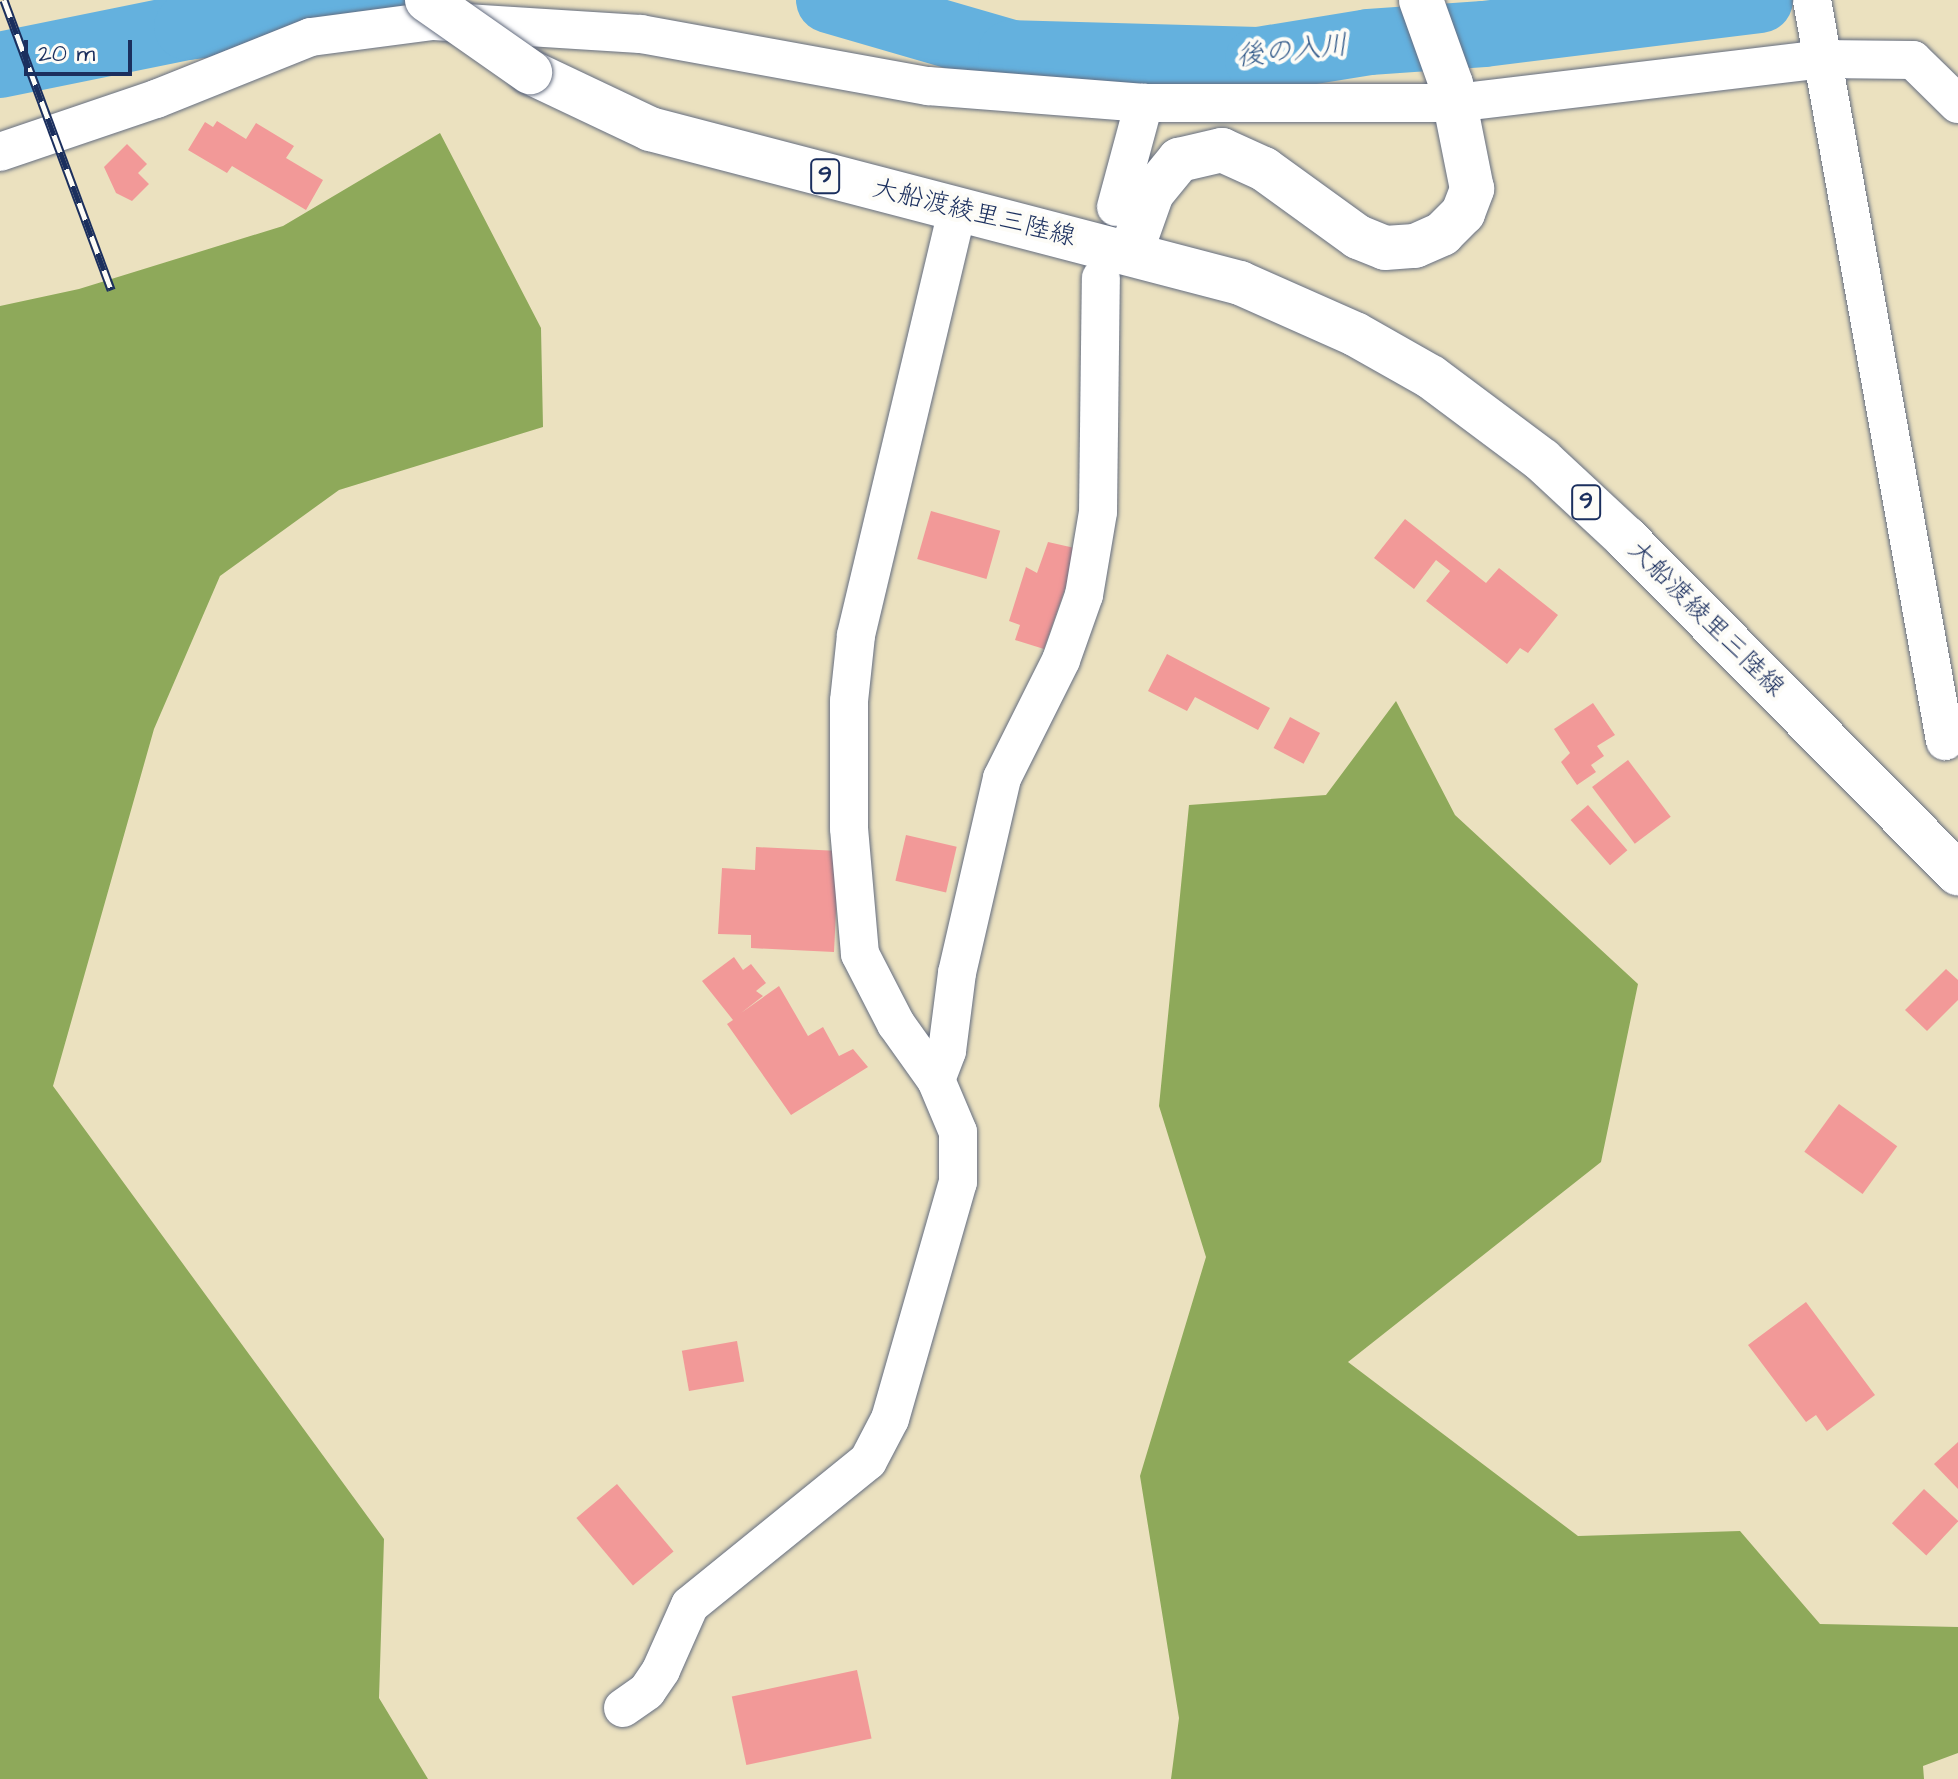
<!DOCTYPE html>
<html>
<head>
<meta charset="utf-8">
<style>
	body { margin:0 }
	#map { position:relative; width:1958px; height:1779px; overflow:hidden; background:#ebe1bf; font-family:"Architects Daughter","Klee One",sans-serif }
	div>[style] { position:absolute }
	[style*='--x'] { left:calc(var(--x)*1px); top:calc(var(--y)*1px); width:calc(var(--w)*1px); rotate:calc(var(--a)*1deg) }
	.forest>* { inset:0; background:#8ea95a }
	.river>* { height:66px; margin:-33px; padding:0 33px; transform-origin:33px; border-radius:33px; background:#64b1de }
	.building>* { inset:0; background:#f29998; transform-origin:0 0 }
	.roads { filter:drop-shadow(0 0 2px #646d80) drop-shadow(0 0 2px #646d80) }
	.street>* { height:38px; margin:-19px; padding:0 19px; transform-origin:19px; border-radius:19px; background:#fff }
	.primary>* { height:44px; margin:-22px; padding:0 22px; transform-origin:22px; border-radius:22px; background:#fff }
	.rail>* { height:9px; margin-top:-4.5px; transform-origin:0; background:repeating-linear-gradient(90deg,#fdfcf7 0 18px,#1b2f5e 0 36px); box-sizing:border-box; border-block:2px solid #1b2f5e }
	.bridges { filter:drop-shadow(0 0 2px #646d80) drop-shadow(0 0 2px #646d80) }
	.primary-bridge>* { height:44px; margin:-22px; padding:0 22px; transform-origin:22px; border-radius:22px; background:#fff }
	span { translate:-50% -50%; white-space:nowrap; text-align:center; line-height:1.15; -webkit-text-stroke:8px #fdfcf7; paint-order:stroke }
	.shield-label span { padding:2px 6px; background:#fdfcf7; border:2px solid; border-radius:6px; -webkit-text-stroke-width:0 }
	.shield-label { font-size:24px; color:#1b2f5e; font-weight:700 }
	.street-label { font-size:26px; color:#1b2f5e }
	.water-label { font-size:28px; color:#355c8b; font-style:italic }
	.scale { position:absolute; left:24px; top:40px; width:108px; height:36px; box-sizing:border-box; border:4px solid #1b2f5e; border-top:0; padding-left:10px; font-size:24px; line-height:28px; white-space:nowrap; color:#1b2f5e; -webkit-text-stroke:6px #fdfcf7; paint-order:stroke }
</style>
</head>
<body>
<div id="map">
	<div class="forest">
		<i style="clip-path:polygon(440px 133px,541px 328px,543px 427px,339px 490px,220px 576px,154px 729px,53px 1086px,384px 1539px,379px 1698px,428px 1779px,0 1779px,0 306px,79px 289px,283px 226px)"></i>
		<i style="clip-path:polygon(1396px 701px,1455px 815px,1638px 984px,1601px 1162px,1348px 1362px,1578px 1536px,1740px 1531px,1820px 1624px,1958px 1627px,1958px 1753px,1923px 1766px,1924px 1779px,1171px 1779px,1179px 1718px,1140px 1476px,1206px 1257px,1159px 1106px,1189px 805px,1326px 795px)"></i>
	</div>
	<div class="river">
		<i style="--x:829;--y:0;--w:190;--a:16.2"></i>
		<i style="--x:1011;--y:53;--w:247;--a:1.6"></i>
		<i style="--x:1258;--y:60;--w:112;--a:-9.2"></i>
		<i style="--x:1369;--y:42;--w:115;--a:-4"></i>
		<i style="--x:1484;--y:34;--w:278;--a:-7"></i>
		<i style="--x:0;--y:65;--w:191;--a:-11.5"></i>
		<i style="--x:187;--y:27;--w:226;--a:-6.9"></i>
	</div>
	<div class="building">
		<i style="clip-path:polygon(217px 121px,246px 139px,256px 123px,294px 146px,286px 158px,323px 180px,306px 210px,232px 166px,227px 173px,188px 150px,205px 122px,213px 127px)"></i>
		<i style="clip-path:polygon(127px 144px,147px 164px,138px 173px,149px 184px,132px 201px,116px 193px,104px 167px)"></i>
		<i style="left:931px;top:511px;width:72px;height:50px;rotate:16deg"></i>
		<i style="clip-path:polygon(1405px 519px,1486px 583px,1499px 568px,1558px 615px,1528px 653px,1520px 648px,1507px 664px,1426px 601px,1450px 571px,1436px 560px,1414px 589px,1374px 558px)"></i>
		<i style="clip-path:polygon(1048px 542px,1079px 549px,1044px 649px,1015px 640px,1020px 625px,1009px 621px,1026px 567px,1037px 573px)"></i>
		<i style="clip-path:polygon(1167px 654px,1270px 708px,1258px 730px,1195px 697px,1187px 711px,1148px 691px)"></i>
		<i style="clip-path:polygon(1593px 703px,1615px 735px,1597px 746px,1604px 756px,1591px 765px,1596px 772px,1577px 785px,1561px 762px,1570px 753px,1554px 729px)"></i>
		<i style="left:1290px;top:717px;width:34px;height:35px;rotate:28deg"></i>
		<i style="left:1628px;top:760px;width:71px;height:45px;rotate:53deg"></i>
		<i style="left:1588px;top:805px;width:60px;height:23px;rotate:49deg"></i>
		<i style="left:906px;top:835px;width:52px;height:47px;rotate:13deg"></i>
		<i style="clip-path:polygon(756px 847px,839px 851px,834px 952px,751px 948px,751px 935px,718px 934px,722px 868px,755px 870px)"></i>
		<i style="clip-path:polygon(734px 957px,743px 970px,751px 964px,766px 983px,756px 991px,763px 996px,741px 1013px,779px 986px,808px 1036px,823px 1027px,839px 1056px,853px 1049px,868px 1067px,791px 1115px,727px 1024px,733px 1020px,702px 981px)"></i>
		<i style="clip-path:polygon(1946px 969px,1958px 980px,1958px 1000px,1927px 1031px,1905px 1010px)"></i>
		<i style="left:1839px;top:1104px;width:72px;height:59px;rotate:36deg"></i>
		<i style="clip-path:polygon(1806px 1302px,1875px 1395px,1827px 1431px,1816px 1415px,1806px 1422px,1748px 1345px)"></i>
		<i style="left:737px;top:1341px;width:41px;height:56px;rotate:80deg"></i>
		<i style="clip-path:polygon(1958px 1442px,1958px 1489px,1934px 1464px)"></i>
		<i style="left:617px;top:1484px;width:88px;height:53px;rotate:50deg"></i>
		<i style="left:1924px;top:1489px;width:47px;height:47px;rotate:43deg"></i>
		<i style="left:857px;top:1670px;width:70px;height:128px;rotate:78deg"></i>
	</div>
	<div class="roads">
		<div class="street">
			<i style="--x:1812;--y:0;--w:753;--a:79.82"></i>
			<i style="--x:0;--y:152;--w:165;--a:-18.8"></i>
			<i style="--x:156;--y:99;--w:167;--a:-21.8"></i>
			<i style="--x:311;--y:37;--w:123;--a:-7.5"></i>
			<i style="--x:433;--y:21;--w:208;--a:3.6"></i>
			<i style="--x:641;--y:34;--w:292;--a:10.3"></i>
			<i style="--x:928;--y:86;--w:217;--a:4.5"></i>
			<i style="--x:1144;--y:103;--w:311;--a:0"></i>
			<i style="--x:1455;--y:103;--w:370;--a:-6.8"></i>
			<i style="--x:1822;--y:59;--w:91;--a:0.6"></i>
			<i style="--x:1913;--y:60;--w:63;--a:44.4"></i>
			<i style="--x:1116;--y:207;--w:108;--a:-74.9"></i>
			<i style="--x:936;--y:1080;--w:31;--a:-69"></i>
			<i style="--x:947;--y:1051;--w:79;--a:-82.7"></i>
			<i style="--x:957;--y:973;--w:200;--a:-77"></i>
			<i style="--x:1002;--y:778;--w:132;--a:-63.4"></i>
			<i style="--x:1061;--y:660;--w:69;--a:-70.5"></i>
			<i style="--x:1084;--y:595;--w:84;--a:-80.4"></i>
			<i style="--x:1098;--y:512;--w:234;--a:-89.3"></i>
			<i style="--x:623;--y:1708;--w:29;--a:-35"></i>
			<i style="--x:647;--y:1691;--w:25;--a:-56"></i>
			<i style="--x:661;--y:1670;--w:71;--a:-66"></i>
			<i style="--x:690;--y:1605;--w:229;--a:-39"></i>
			<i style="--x:868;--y:1461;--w:47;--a:-62.4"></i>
			<i style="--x:890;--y:1419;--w:247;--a:-74"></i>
			<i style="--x:958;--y:1182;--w:50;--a:-90"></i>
			<i style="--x:958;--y:1132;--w:56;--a:-112.9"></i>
			<i style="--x:936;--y:1080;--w:69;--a:-125.5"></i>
			<i style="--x:896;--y:1024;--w:79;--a:-117.2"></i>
			<i style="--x:860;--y:954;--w:126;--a:-95"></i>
			<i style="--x:849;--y:828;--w:127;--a:-90"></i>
			<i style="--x:849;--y:701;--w:66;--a:-83.9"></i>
			<i style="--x:856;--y:635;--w:440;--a:-76.6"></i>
		</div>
		<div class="primary">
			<i style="--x:530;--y:72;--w:133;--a:25.4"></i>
			<i style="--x:650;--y:129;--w:610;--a:14.63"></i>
			<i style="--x:1240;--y:283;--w:126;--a:23.9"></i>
			<i style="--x:1355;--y:334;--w:87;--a:29.5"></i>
			<i style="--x:1431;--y:377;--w:139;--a:36.8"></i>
			<i style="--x:1542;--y:460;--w:115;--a:42.9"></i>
			<i style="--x:1626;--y:538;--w:472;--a:45.3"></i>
			<i style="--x:1131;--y:252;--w:63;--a:-70.4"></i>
			<i style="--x:1152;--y:193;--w:43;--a:-50.7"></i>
			<i style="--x:1179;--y:160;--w:44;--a:-13.1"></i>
			<i style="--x:1222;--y:150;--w:46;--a:24.3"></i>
			<i style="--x:1264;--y:169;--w:116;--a:35.9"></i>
			<i style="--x:1358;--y:237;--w:29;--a:22"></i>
			<i style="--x:1385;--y:248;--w:30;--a:-4"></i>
			<i style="--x:1415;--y:246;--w:30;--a:-24"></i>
			<i style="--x:1442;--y:234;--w:30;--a:-45"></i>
			<i style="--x:1463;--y:213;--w:26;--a:-69"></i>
			<i style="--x:1472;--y:189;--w:107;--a:-101.3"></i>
			<i style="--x:1451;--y:84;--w:89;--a:-109.7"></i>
		</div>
	</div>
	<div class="rail">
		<i style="--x:4;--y:0;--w:309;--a:69.7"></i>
	</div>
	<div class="bridges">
		<div class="primary-bridge">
			<i style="--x:427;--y:0;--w:126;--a:35"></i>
		</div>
	</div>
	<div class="shield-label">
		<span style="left:825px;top:176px">9</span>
		<span style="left:1586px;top:502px">9</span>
	</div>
	<div class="street-label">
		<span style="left:974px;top:213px;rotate:14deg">大船渡綾里三陸線</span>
		<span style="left:1706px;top:619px;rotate:45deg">大船渡綾里三陸線</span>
	</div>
	<div class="water-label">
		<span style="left:1292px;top:51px;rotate:-6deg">後の入川</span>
	</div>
	<div class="scale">20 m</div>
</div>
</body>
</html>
